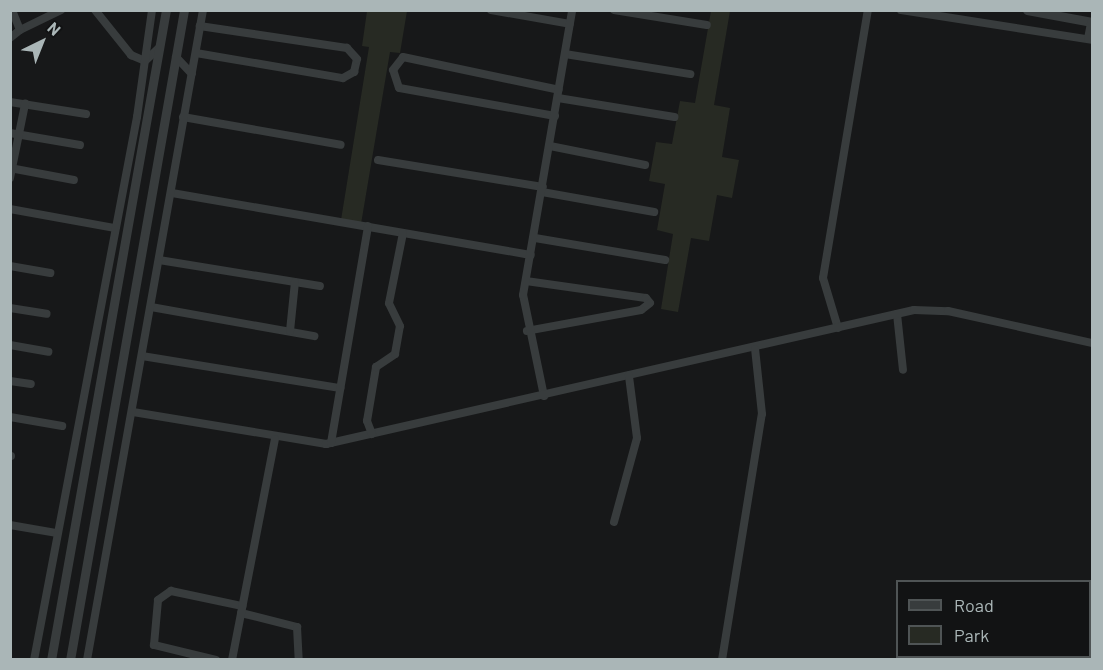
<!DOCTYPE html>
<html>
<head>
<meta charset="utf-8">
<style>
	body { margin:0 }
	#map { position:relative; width:1103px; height:670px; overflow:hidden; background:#171819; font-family:Barlow,sans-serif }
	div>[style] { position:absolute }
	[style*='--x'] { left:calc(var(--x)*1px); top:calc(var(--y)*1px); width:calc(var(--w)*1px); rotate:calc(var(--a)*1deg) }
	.green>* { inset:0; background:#272a23 }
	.minor>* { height:8px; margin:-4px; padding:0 4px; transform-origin:4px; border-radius:4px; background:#383c3d }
	.tertiary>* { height:9px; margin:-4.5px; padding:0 4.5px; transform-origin:4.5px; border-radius:4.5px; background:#383c3d }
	span { translate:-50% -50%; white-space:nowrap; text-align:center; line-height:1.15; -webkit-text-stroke:6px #121314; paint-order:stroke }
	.frame { position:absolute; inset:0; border:12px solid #aab6b7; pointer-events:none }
	.legend { position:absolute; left:896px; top:580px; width:195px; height:78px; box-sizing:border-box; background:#121314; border:2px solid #4f5455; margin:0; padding:8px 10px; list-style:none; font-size:18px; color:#aab6b7 }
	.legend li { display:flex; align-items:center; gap:12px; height:30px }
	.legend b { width:30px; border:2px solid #4f5455 }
	.north { position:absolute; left:12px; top:12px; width:60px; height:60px; -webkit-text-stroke:4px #121314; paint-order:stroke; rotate:43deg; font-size:16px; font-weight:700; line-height:24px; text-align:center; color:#aab6b7 }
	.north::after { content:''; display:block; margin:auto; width:21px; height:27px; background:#aab6b7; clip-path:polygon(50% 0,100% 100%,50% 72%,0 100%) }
</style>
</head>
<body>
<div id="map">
	<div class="green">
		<i style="clip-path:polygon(367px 11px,407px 11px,400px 53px,390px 52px,361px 224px,341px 220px,369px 47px,362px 46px)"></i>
		<i style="clip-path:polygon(711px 11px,730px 11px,714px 105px,730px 108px,722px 157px,739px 160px,732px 198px,717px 195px,709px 241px,691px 238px,678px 312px,661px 309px,673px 234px,657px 230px,665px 184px,649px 181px,656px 142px,672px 144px,680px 101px,695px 103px)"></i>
	</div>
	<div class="minor">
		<i style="--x:95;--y:10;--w:58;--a:51.3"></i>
		<i style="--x:131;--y:55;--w:15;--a:23"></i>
		<i style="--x:145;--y:61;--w:19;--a:-43"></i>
		<i style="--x:491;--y:10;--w:80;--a:10"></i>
		<i style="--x:614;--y:10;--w:94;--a:9.2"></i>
		<i style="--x:901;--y:10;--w:193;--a:8.9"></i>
		<i style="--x:20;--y:30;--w:46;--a:-26"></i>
		<i style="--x:10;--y:38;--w:13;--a:-39"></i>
		<i style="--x:20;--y:30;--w:22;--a:-112"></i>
		<i style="--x:196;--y:53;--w:149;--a:9.7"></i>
		<i style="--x:343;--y:78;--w:13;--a:-29"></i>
		<i style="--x:354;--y:72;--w:13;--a:-77"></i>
		<i style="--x:357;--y:59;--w:15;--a:-132"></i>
		<i style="--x:347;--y:48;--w:149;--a:-171.5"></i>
		<i style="--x:565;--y:54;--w:127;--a:9.1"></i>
		<i style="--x:176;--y:57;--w:23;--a:47"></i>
		<i style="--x:558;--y:98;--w:118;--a:9.3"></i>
		<i style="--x:10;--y:102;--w:77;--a:9"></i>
		<i style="--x:555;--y:116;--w:158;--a:-169.8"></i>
		<i style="--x:399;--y:88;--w:19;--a:-108"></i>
		<i style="--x:393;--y:70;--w:16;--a:-52"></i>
		<i style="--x:403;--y:57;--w:159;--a:11.9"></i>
		<i style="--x:183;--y:117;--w:160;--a:10"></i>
		<i style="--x:10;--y:133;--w:71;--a:9.7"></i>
		<i style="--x:550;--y:146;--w:97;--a:11.3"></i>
		<i style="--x:378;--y:160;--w:167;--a:9.3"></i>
		<i style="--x:10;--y:168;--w:65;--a:10.6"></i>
		<i style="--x:10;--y:178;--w:76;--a:-78.5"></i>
		<i style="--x:542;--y:192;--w:114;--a:10.1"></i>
		<i style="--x:172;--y:193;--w:364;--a:9.8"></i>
		<i style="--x:10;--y:209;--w:107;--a:10.3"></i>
		<i style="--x:535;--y:238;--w:132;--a:9.6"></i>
		<i style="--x:159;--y:260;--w:163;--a:9.2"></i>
		<i style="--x:10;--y:266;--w:41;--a:9.9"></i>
		<i style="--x:526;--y:281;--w:121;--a:8.1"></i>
		<i style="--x:646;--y:298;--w:6;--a:51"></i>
		<i style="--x:650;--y:303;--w:11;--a:142"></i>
		<i style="--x:641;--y:310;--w:116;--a:169.6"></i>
		<i style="--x:151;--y:307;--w:166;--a:10.1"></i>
		<i style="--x:10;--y:308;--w:37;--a:9"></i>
		<i style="--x:897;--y:314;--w:56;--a:83.9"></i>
		<i style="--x:838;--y:328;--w:52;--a:-106.7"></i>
		<i style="--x:823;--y:278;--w:272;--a:-80.5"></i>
		<i style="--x:290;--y:331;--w:49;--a:-84.2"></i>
		<i style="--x:10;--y:345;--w:39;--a:10"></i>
		<i style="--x:142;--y:356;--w:201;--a:9.2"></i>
		<i style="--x:10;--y:381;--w:21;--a:8"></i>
		<i style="--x:544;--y:396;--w:103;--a:-101.7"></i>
		<i style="--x:523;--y:295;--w:289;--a:-80.2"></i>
		<i style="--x:133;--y:412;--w:196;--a:9.4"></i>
		<i style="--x:326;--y:444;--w:603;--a:-12.84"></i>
		<i style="--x:914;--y:310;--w:34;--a:2"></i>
		<i style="--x:948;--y:311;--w:148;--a:12.5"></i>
		<i style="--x:10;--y:417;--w:53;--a:9.8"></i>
		<i style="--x:372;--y:434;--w:14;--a:-111"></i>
		<i style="--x:367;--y:421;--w:55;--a:-80.5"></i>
		<i style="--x:376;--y:367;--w:23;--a:-34"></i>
		<i style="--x:395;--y:354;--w:28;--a:-80"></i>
		<i style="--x:400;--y:326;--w:25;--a:-116"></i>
		<i style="--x:389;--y:303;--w:71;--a:-78.7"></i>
		<i style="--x:331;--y:443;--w:220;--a:-80.3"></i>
		<i style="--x:10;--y:456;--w:1;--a:0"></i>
		<i style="--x:614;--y:522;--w:87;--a:-74.7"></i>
		<i style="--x:637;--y:438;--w:63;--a:-97.4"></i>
		<i style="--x:10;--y:525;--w:48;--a:9.7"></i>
		<i style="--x:241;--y:613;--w:58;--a:14"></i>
		<i style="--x:297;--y:627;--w:33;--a:87"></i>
		<i style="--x:34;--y:660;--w:553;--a:-79.26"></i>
		<i style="--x:137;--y:117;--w:108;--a:-82"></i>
		<i style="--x:87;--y:660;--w:660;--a:-79.88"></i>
		<i style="--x:216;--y:660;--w:64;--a:-166.4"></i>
		<i style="--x:154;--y:645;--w:45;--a:-84.9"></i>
		<i style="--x:158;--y:600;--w:16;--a:-35"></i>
		<i style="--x:171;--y:591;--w:73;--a:11.9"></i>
		<i style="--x:232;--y:660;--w:225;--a:-79"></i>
		<i style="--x:722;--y:660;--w:249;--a:-80.8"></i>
		<i style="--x:762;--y:414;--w:65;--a:-96.1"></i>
	</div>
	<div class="tertiary">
		<i style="--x:1027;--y:10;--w:66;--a:10.5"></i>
		<i style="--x:1088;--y:38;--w:16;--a:-79"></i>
		<i style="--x:51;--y:660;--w:660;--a:-79.97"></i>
		<i style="--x:70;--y:660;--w:660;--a:-80.05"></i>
	</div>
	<div class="frame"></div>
	<ul class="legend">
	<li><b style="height:8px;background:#383c3d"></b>Road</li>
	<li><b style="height:16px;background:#272a23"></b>Park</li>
	</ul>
	<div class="north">N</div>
</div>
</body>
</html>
